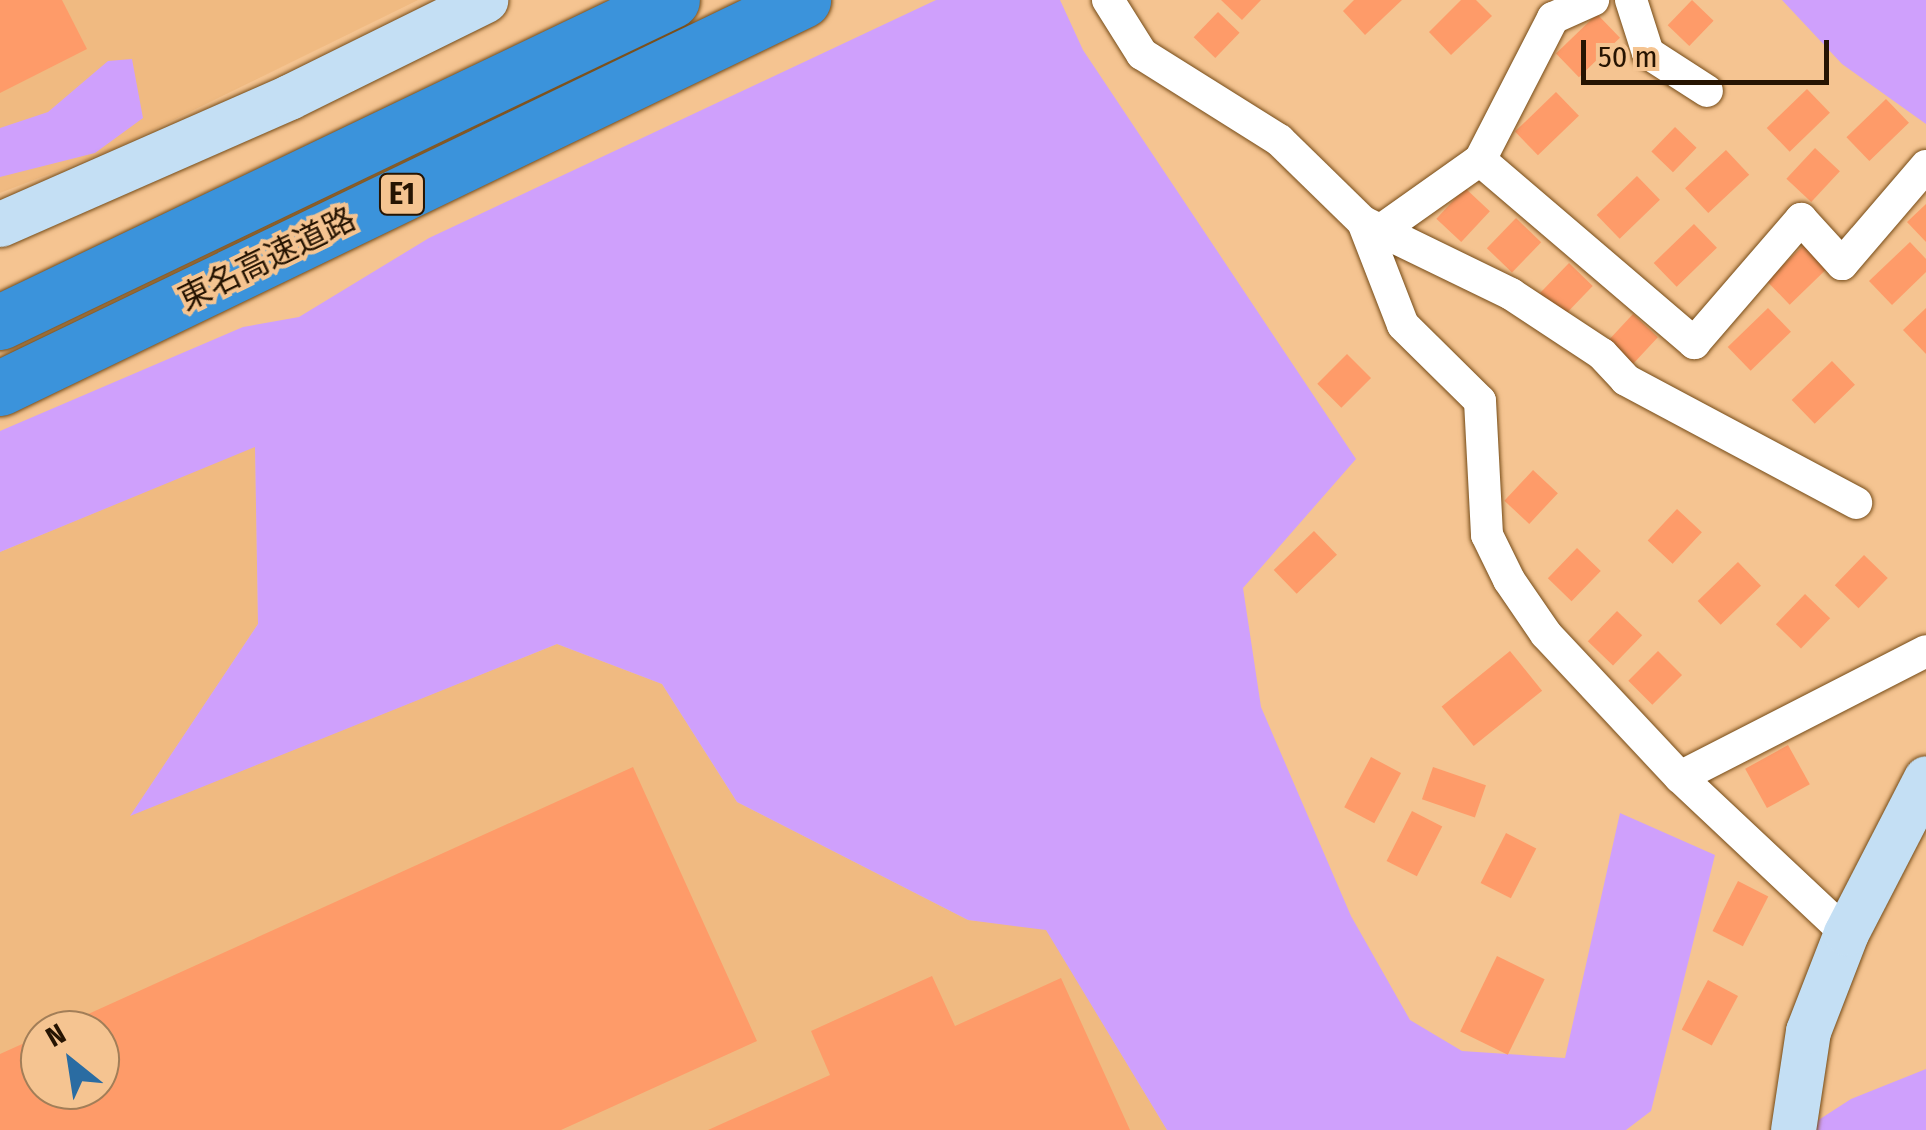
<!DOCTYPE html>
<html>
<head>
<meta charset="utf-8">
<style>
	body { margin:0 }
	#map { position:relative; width:1926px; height:1130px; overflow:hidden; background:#f5c491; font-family:"Fira Sans Condensed","Noto Sans JP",sans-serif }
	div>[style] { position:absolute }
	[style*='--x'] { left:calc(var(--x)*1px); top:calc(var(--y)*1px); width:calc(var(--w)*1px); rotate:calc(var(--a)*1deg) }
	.built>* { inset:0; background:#f0ba81 }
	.green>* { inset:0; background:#cfa0fc }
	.building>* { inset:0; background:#fe9b69; transform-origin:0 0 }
	.roads { filter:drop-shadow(0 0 2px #754b17) drop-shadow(0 0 2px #754b17) }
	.street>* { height:32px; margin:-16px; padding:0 16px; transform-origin:16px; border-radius:16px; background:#fff }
	.secondary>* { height:45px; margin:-22.5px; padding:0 22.5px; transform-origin:22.5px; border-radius:22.5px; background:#c4dff4 }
	.highway>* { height:55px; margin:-27.5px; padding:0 27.5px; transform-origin:27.5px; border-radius:27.5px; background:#3b93db }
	span { translate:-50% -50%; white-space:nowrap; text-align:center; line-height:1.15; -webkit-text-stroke:8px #f5c491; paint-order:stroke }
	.shield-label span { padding:2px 8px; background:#f5c491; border:2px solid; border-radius:8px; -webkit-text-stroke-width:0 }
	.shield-label { font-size:30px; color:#261402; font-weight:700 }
	.street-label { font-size:32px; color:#261402 }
	.north { position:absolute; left:20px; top:1010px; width:100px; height:100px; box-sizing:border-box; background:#f5c491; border:2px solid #a27e58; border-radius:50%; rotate:330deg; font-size:28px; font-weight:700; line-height:40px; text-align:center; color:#261402 }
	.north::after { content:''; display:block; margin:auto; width:35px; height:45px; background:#2a6ca2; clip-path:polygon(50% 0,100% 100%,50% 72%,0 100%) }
	.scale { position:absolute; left:1581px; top:40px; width:248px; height:45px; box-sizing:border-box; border:5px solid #261402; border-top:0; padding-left:12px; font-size:30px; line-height:35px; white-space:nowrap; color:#261402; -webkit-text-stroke:8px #f5c491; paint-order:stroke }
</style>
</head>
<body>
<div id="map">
	<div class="built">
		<i style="clip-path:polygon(0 0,418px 0,114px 149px,0 193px)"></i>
		<i style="clip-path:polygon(evenodd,255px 446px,258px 624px,131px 815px,557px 644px,662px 684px,737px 802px,968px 920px,1046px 929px,1167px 1130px,0 1130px,0 552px,255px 446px,40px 1030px,100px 1030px,100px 1090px,40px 1090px,40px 1030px)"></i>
	</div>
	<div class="green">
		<i style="clip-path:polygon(936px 0,1060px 0,1083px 50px,1356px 459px,1243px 588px,1261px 707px,1351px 916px,1410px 1020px,1462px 1051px,1565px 1058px,1620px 813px,1715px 855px,1651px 1111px,1626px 1130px,1167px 1130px,1046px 930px,968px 920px,737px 802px,662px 684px,557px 644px,130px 816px,258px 624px,255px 447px,0 552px,0 431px,243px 327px,299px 317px,429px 238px)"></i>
		<i style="clip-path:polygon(1782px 0,1926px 0,1926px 124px,1842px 64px)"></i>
		<i style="clip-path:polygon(132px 59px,143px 118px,95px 153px,0 177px,0 128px,48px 112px,108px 61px)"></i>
		<i style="clip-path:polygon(1926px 1069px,1926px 1130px,1803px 1130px,1851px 1099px)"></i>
	</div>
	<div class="building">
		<i style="clip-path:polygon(0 0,62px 0,87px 49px,0 93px)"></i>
		<i style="clip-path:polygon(1221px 0,1261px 0,1242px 20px)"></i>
		<i style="clip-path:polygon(1354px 0,1402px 0,1365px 35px,1343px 11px)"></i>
		<i style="clip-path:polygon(1461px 0,1476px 0,1492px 16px,1451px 55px,1429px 32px)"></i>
		<i style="left:1692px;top:0;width:30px;height:35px;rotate:44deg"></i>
		<i style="left:1218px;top:12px;width:30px;height:35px;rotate:44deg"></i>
		<i style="left:1597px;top:14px;width:33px;height:57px;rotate:46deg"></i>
		<i style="left:1807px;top:89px;width:33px;height:56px;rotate:46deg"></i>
		<i style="left:1556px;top:92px;width:33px;height:57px;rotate:46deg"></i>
		<i style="left:1886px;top:99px;width:33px;height:55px;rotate:46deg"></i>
		<i style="left:1675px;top:127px;width:30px;height:34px;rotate:44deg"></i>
		<i style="left:1815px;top:148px;width:34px;height:42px;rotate:43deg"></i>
		<i style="left:1726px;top:150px;width:34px;height:56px;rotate:47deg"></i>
		<i style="left:1637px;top:176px;width:33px;height:56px;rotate:46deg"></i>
		<i style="left:1465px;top:188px;width:34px;height:42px;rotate:43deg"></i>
		<i style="clip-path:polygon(1926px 204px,1926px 242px,1907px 222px)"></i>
		<i style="left:1516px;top:218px;width:35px;height:42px;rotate:44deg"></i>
		<i style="left:1694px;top:224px;width:33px;height:56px;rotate:46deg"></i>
		<i style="left:1807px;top:242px;width:33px;height:56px;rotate:46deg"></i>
		<i style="clip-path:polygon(1910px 242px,1926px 259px,1926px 272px,1892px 305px,1869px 281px)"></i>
		<i style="left:1569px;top:263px;width:33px;height:42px;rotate:44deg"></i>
		<i style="left:1768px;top:308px;width:33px;height:56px;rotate:46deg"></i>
		<i style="clip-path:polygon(1926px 308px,1926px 354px,1903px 330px)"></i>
		<i style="left:1633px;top:314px;width:34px;height:42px;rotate:43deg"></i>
		<i style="left:1347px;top:354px;width:34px;height:42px;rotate:45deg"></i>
		<i style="left:1832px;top:361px;width:33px;height:56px;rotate:46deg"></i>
		<i style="left:1533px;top:470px;width:34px;height:42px;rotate:43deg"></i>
		<i style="left:1677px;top:509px;width:34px;height:43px;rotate:43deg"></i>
		<i style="left:1314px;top:531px;width:33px;height:56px;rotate:46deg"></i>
		<i style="left:1577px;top:548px;width:33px;height:42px;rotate:44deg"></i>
		<i style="left:1864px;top:555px;width:33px;height:42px;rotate:44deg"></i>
		<i style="left:1738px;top:562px;width:33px;height:56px;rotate:46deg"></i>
		<i style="left:1805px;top:594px;width:35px;height:42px;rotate:44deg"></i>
		<i style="left:1617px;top:611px;width:35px;height:42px;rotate:44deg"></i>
		<i style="left:1510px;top:651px;width:51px;height:88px;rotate:51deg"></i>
		<i style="left:1658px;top:651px;width:34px;height:42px;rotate:45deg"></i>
		<i style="left:1788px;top:745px;width:45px;height:49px;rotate:61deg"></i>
		<i style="left:1371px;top:757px;width:34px;height:57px;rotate:28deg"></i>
		<i style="clip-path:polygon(633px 767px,757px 1041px,561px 1130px,0 1130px,0 1054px,40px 1036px,40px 1090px,100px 1090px,100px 1030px,53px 1030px)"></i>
		<i style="left:1433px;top:767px;width:56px;height:34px;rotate:19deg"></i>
		<i style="left:1412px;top:811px;width:34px;height:56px;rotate:27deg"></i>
		<i style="left:1506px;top:833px;width:34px;height:56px;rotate:27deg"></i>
		<i style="left:1738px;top:881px;width:34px;height:56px;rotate:27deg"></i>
		<i style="left:1497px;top:956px;width:53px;height:84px;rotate:26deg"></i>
		<i style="clip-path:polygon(932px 976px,955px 1026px,1061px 978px,1130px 1130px,708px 1130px,830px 1075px,811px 1031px)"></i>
		<i style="left:1708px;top:980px;width:34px;height:56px;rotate:28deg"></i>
	</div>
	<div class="roads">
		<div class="street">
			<i style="--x:1108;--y:0;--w:64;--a:57.8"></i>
			<i style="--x:1142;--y:54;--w:162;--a:32.1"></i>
			<i style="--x:1279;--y:140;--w:117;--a:44.3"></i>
			<i style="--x:1363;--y:222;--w:110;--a:68.8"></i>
			<i style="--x:1403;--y:325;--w:108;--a:44.6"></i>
			<i style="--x:1480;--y:401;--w:134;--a:87"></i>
			<i style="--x:1487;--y:535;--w:50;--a:63.9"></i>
			<i style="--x:1509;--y:580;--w:65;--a:55.6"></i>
			<i style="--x:1546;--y:634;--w:196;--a:46.9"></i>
			<i style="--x:1631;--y:0;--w:56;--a:72.2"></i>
			<i style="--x:1648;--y:53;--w:70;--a:32.8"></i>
			<i style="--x:1480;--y:160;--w:282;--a:40.5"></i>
			<i style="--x:1694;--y:343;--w:164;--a:-49.2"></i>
			<i style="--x:1801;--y:219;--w:61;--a:47.7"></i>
			<i style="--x:1842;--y:264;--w:129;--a:-49.4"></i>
			<i style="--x:1363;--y:222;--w:165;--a:25.9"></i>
			<i style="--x:1511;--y:294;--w:109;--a:33.4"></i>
			<i style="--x:1602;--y:354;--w:35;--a:47"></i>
			<i style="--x:1626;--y:380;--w:261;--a:28.1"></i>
			<i style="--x:1381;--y:230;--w:121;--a:-35.3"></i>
			<i style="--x:1480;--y:160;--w:160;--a:-62.8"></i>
			<i style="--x:1553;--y:18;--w:44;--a:-24.2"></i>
			<i style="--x:1846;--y:933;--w:228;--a:-136.8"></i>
			<i style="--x:1680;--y:777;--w:276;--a:-27.1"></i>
		</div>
		<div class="secondary">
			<i style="--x:0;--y:224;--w:316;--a:-23.7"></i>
			<i style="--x:289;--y:97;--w:219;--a:-26.3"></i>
			<i style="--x:1793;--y:1130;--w:100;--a:-81.4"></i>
			<i style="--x:1808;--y:1031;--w:105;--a:-68.8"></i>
			<i style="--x:1846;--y:933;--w:174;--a:-62.7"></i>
		</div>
		<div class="highway">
			<i style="--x:0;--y:322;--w:745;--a:-25.6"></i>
			<i style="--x:0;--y:388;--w:892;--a:-25.79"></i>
		</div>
	</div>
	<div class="shield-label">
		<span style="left:402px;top:194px">E1</span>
	</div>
	<div class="street-label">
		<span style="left:267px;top:259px;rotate:-26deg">東名高速道路</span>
	</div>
	<div class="north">N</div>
	<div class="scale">50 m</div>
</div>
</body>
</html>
